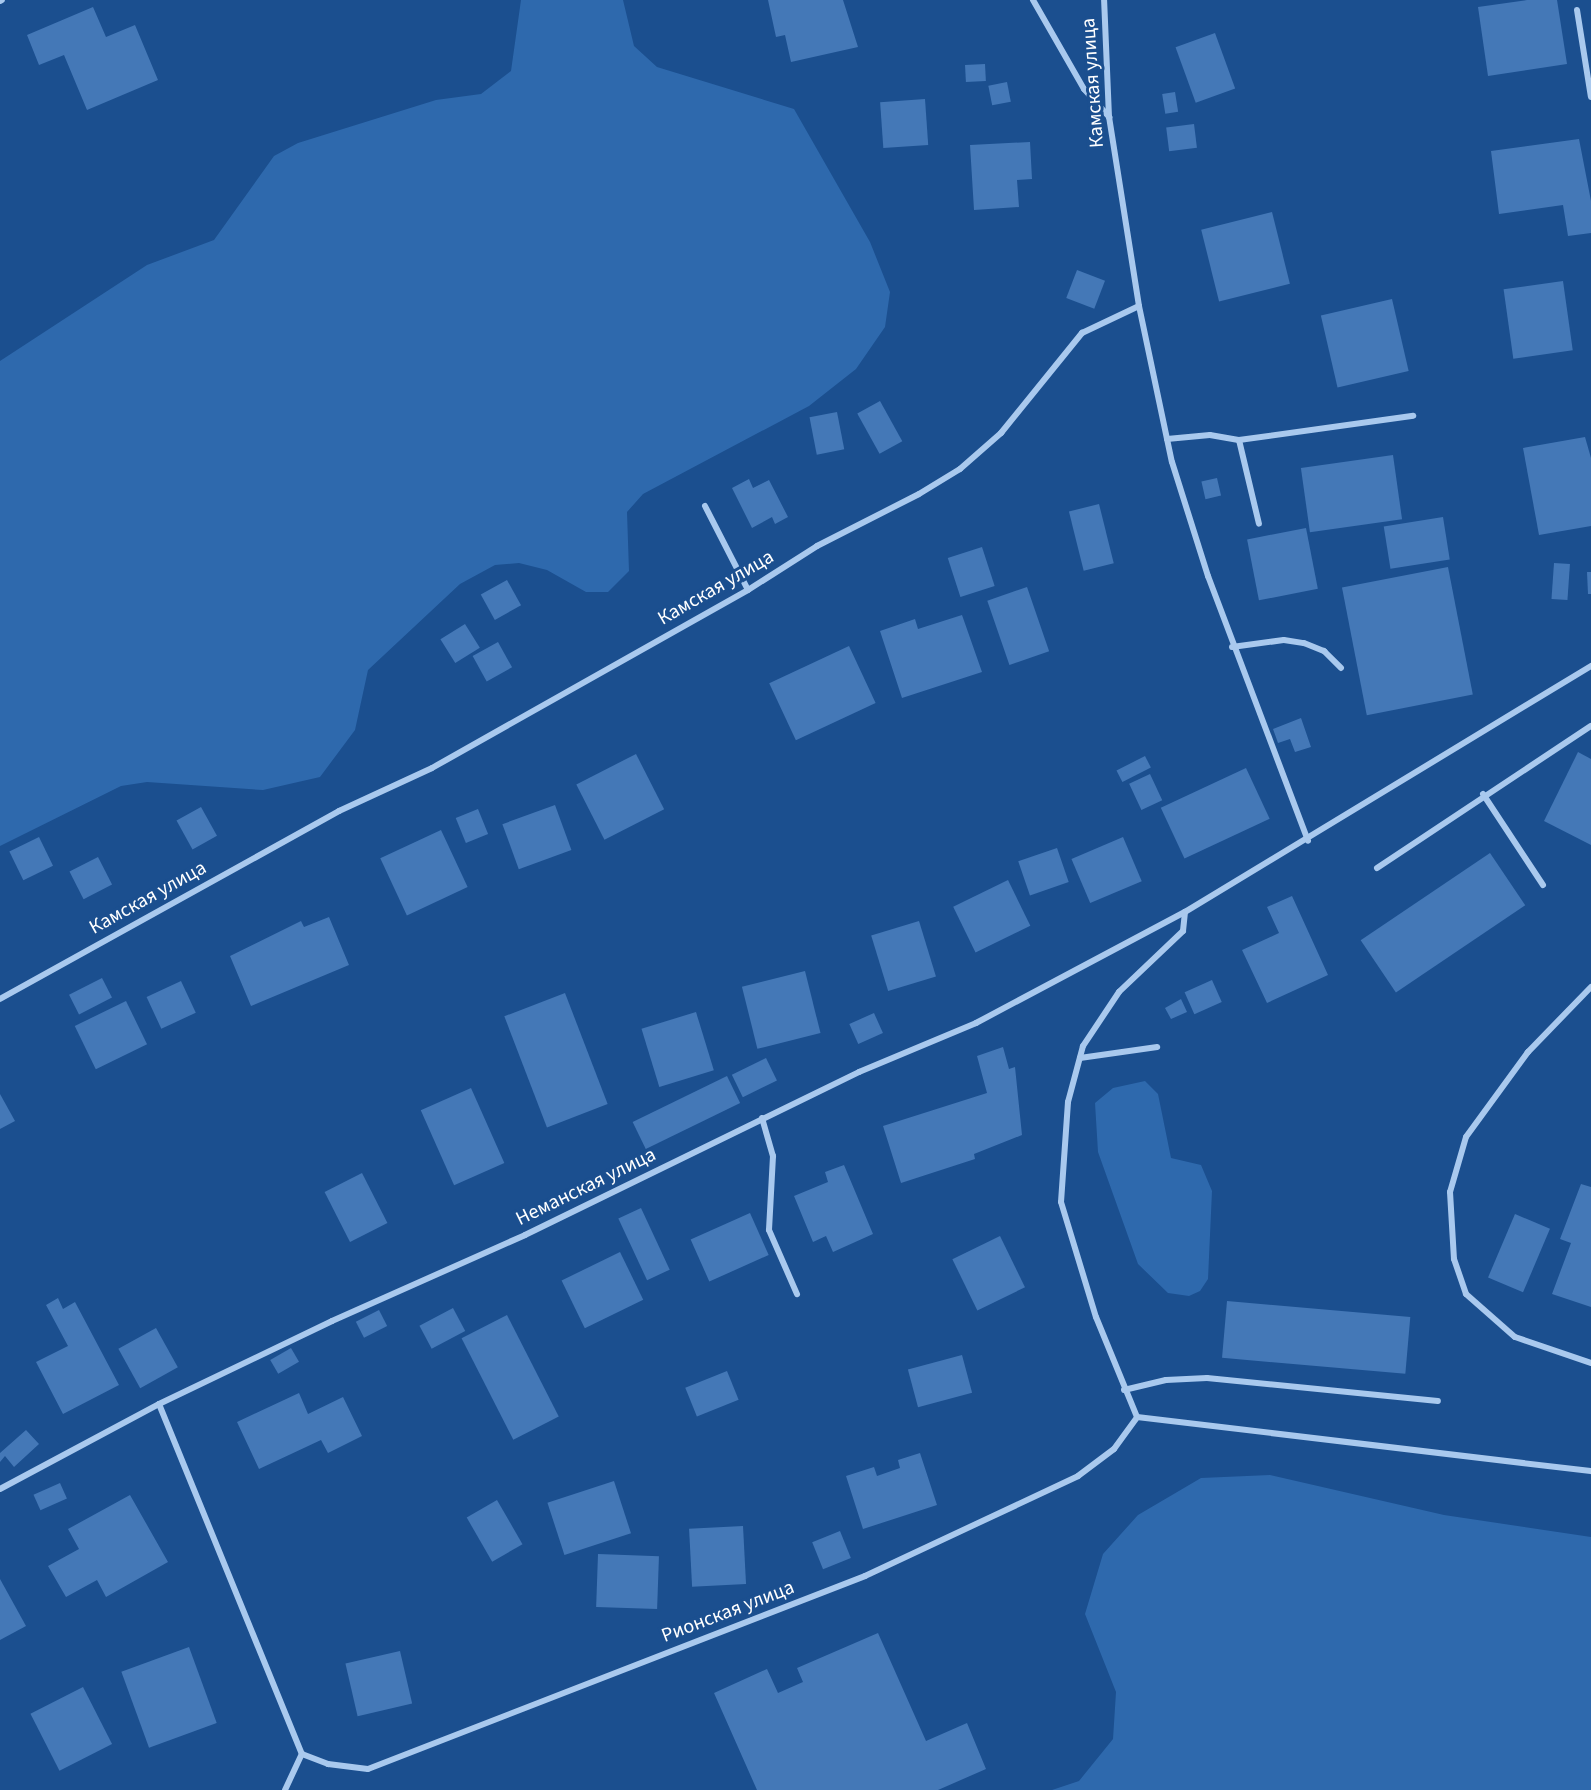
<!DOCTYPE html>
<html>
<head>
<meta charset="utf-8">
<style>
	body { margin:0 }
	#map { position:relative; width:1591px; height:1790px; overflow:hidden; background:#1b4f8f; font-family:"Source Sans 3",sans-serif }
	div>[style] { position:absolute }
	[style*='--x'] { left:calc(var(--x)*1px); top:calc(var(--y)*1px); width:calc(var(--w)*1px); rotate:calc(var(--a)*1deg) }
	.green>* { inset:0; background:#2e69ad }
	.building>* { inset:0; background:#4478b7; transform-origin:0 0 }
	.lane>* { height:6px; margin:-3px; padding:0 3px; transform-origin:3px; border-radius:3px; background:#a9c9ee }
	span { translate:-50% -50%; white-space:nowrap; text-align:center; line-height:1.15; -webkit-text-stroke:6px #1b4f8f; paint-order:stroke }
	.street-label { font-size:20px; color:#fff }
</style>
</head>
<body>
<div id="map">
	<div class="green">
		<i style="clip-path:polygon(521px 0,623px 0,634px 46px,657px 67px,794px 109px,870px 242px,890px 292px,885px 327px,856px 369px,809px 406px,643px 494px,627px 512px,629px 571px,608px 592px,586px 592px,547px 570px,519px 563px,495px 565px,460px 584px,368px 670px,355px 730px,320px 777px,263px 790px,147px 782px,121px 786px,0 846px,0 361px,147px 265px,214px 240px,274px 156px,298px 143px,436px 100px,481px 94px,511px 71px)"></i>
		<i style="clip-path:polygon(1145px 1081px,1158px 1094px,1171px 1158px,1201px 1165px,1212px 1191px,1208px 1279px,1200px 1291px,1189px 1296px,1168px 1293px,1138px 1264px,1098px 1152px,1095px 1103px,1113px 1088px)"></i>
		<i style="clip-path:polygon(1270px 1475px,1444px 1515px,1591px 1537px,1591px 1790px,1052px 1790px,1079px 1781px,1113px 1739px,1116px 1692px,1085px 1614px,1103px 1554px,1138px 1515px,1201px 1478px)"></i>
	</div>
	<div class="building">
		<i style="clip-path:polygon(768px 0,843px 0,858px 47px,791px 62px,785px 35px,776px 37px)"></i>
		<i style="clip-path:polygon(1527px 0,1557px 0,1567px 64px,1488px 76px,1478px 7px)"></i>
		<i style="clip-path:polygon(93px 7px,106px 37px,135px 25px,158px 80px,87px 110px,64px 55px,39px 65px,27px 35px)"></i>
		<i style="left:1215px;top:33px;width:59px;height:42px;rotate:70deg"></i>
		<i style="left:985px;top:64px;width:17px;height:20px;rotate:87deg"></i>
		<i style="left:1007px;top:82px;width:20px;height:19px;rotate:79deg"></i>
		<i style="left:1175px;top:92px;width:20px;height:13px;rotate:81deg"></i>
		<i style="left:925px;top:99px;width:46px;height:45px;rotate:86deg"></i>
		<i style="left:1194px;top:124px;width:24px;height:28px;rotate:83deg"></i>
		<i style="clip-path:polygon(1579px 139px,1591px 201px,1591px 233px,1568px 236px,1563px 205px,1499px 214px,1491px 151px)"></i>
		<i style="clip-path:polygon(1030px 142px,1032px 179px,1017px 180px,1019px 207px,974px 210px,970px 145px)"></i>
		<i style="left:1272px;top:212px;width:74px;height:73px;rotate:76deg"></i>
		<i style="left:1077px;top:270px;width:30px;height:30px;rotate:21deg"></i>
		<i style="left:1563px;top:281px;width:70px;height:60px;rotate:82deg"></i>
		<i style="left:1392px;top:299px;width:74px;height:73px;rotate:77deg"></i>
		<i style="left:880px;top:401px;width:46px;height:26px;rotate:61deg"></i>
		<i style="left:837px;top:412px;width:38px;height:28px;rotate:79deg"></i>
		<i style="clip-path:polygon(1585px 437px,1591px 458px,1591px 526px,1539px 535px,1523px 448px)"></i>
		<i style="left:1393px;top:455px;width:65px;height:93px;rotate:82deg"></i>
		<i style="left:1217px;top:478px;width:18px;height:16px;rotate:77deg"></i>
		<i style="clip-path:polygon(749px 479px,753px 488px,769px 480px,788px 517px,775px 524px,772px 517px,752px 528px,732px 488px)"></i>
		<i style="left:1099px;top:504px;width:61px;height:31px;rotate:76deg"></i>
		<i style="left:1443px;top:517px;width:43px;height:60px;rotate:81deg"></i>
		<i style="left:1306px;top:528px;width:62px;height:60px;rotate:79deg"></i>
		<i style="left:982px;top:547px;width:41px;height:36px;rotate:72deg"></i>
		<i style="left:1554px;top:563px;width:16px;height:36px;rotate:4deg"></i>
		<i style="left:1448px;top:567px;width:130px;height:108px;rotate:79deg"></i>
		<i style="clip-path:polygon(1587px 572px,1591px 572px,1591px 594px,1588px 594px)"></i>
		<i style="left:507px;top:580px;width:29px;height:30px;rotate:61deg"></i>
		<i style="left:1027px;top:587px;width:68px;height:42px;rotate:71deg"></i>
		<i style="clip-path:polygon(962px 615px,982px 672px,902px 698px,880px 631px,915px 619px,918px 629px)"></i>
		<i style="left:465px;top:624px;width:28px;height:29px;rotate:58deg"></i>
		<i style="left:498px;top:642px;width:29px;height:29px;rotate:61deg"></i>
		<i style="left:849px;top:646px;width:63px;height:88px;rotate:65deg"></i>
		<i style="clip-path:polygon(1301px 718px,1311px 747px,1295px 752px,1290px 739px,1278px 743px,1273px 729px)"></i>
		<i style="clip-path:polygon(1578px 752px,1591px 759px,1591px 845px,1544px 821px)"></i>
		<i style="left:636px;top:754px;width:62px;height:67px;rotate:63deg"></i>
		<i style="left:1145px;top:756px;width:13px;height:32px;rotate:63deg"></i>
		<i style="left:1246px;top:768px;width:56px;height:94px;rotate:65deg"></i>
		<i style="left:1150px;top:774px;width:29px;height:23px;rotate:65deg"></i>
		<i style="left:555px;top:805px;width:48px;height:56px;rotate:70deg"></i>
		<i style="left:201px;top:807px;width:33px;height:28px;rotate:61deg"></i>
		<i style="left:478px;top:809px;width:27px;height:24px;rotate:68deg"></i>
		<i style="left:441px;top:830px;width:63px;height:67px;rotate:65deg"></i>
		<i style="left:39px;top:837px;width:32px;height:33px;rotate:64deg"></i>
		<i style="left:1123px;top:837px;width:48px;height:56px;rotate:67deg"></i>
		<i style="left:1057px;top:848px;width:36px;height:41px;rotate:71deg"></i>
		<i style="left:1490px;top:853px;width:63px;height:156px;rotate:56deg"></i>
		<i style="left:98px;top:857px;width:31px;height:32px;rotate:63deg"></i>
		<i style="left:1008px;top:880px;width:51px;height:61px;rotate:64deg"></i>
		<i style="clip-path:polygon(1292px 896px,1328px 975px,1267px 1003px,1242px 950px,1279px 933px,1267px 907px)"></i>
		<i style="clip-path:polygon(329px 917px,349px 965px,251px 1006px,230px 956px,301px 921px,304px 927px)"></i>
		<i style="left:919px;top:921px;width:58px;height:50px;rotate:73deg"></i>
		<i style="left:805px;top:971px;width:64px;height:65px;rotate:76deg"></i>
		<i style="left:102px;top:978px;width:22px;height:37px;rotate:63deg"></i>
		<i style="left:1212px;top:980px;width:24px;height:30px;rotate:66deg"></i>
		<i style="left:181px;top:981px;width:35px;height:38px;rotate:65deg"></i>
		<i style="left:565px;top:993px;width:119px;height:65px;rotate:69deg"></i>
		<i style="clip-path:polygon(1181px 999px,1187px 1012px,1171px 1019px,1165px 1008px)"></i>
		<i style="left:126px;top:1001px;width:48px;height:57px;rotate:64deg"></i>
		<i style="left:696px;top:1012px;width:61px;height:57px;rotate:73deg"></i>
		<i style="left:874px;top:1013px;width:22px;height:27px;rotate:66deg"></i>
		<i style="clip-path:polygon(1003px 1047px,1009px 1069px,1015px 1067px,1022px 1135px,974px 1154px,975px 1159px,901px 1183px,883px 1126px,987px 1093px,977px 1056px)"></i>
		<i style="left:766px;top:1058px;width:25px;height:38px;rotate:64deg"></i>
		<i style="left:727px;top:1076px;width:30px;height:105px;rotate:64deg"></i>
		<i style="left:471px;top:1088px;width:82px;height:55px;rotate:66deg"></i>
		<i style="clip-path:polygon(0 1094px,15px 1121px,0 1129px)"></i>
		<i style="clip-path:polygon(844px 1165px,873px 1234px,833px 1252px,826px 1236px,813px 1242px,794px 1196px,828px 1182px,825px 1172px)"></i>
		<i style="left:362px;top:1173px;width:56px;height:42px;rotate:63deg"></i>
		<i style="clip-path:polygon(1581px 1184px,1591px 1187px,1591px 1307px,1552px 1294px,1571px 1243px,1560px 1239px)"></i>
		<i style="left:641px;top:1208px;width:68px;height:25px;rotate:65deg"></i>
		<i style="left:750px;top:1213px;width:46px;height:65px;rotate:66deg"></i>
		<i style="left:1515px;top:1214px;width:38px;height:69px;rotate:23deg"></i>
		<i style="left:1000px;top:1236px;width:57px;height:53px;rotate:64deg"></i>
		<i style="left:620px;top:1252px;width:53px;height:65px;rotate:64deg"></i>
		<i style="clip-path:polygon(58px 1298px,63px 1309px,75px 1302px,119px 1385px,63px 1414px,36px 1362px,68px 1346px,46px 1305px)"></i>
		<i style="left:1227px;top:1301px;width:184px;height:57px;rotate:5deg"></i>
		<i style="left:453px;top:1308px;width:26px;height:38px;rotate:62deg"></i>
		<i style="left:379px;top:1310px;width:18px;height:26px;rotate:63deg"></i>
		<i style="left:507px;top:1315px;width:114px;height:51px;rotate:63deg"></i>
		<i style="left:156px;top:1328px;width:45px;height:43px;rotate:61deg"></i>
		<i style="left:291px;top:1348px;width:16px;height:24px;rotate:60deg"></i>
		<i style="left:962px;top:1355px;width:39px;height:56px;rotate:75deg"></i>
		<i style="left:727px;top:1371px;width:31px;height:45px;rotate:68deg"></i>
		<i style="clip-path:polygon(299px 1393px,308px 1414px,343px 1397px,362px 1436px,328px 1453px,321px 1440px,259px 1469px,237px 1422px)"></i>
		<i style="clip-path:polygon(26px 1430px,39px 1444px,14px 1467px,5px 1456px,0 1462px,0 1453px)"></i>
		<i style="clip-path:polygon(920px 1453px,937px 1505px,863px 1529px,846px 1476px,874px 1467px,877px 1476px,900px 1468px,898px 1460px)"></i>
		<i style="left:614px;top:1481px;width:55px;height:70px;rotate:72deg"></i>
		<i style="left:60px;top:1483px;width:17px;height:29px;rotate:66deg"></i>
		<i style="clip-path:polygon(130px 1495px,168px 1562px,106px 1597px,97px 1580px,66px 1597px,48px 1566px,79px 1549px,68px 1529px)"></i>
		<i style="left:497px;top:1500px;width:51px;height:35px;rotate:60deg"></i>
		<i style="left:743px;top:1526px;width:58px;height:54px;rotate:87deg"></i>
		<i style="left:840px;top:1531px;width:29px;height:30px;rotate:68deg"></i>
		<i style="left:598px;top:1554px;width:61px;height:53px;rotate:2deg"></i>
		<i style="clip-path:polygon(0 1579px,26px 1626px,0 1640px)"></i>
		<i style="clip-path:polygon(878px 1633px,926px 1741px,967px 1723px,986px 1769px,938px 1790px,757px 1790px,714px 1693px,767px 1669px,778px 1693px,803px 1682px,797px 1668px)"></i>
		<i style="left:189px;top:1647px;width:81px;height:72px;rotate:70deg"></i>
		<i style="left:400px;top:1651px;width:54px;height:56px;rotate:77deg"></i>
		<i style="left:83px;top:1687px;width:64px;height:59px;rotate:63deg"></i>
	</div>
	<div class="lane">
		<i style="--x:1033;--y:0;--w:103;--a:60.2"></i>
		<i style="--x:1084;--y:89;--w:38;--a:48"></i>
		<i style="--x:0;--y:1;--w:2;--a:-27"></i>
		<i style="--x:1577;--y:10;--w:88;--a:80.9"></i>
		<i style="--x:1139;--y:306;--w:159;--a:78.1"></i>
		<i style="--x:1172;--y:462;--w:120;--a:72.5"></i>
		<i style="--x:1208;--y:576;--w:283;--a:69.3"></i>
		<i style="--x:1167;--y:439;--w:43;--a:-5.3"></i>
		<i style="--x:1210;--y:435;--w:29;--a:10"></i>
		<i style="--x:1239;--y:440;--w:176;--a:-7.9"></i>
		<i style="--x:1239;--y:440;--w:86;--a:76.6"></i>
		<i style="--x:705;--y:506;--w:94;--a:62.9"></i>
		<i style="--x:1232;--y:647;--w:52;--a:-7.7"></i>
		<i style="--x:1284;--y:640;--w:20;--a:9"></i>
		<i style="--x:1304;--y:643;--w:22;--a:22"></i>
		<i style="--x:1324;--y:651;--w:24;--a:45"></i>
		<i style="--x:1591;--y:666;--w:475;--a:148.8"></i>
		<i style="--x:1185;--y:912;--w:19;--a:96"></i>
		<i style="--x:1183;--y:931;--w:88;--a:136.4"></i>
		<i style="--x:1119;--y:992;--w:65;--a:123.7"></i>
		<i style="--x:1083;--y:1046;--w:58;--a:105"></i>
		<i style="--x:1068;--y:1102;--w:100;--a:94"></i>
		<i style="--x:1061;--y:1202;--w:120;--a:73.1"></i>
		<i style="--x:1096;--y:1317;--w:108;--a:67.7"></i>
		<i style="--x:1137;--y:1417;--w:457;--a:6.8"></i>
		<i style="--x:1483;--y:794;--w:109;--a:56.6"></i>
		<i style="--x:1377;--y:868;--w:257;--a:-33.6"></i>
		<i style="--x:1591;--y:987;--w:91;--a:134.1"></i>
		<i style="--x:1528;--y:1052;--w:105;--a:126.1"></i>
		<i style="--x:1466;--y:1137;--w:57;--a:106.2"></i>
		<i style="--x:1450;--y:1192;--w:67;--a:86.6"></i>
		<i style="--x:1454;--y:1259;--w:37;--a:71"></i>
		<i style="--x:1466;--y:1294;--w:65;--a:41.3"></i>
		<i style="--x:1515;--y:1337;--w:80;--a:18.9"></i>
		<i style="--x:0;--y:999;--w:388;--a:-29"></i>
		<i style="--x:339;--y:811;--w:102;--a:-24.8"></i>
		<i style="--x:432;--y:768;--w:363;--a:-29.4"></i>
		<i style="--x:748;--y:590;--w:82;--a:-32.5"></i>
		<i style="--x:817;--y:546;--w:114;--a:-27"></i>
		<i style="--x:919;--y:494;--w:48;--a:-31.4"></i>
		<i style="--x:960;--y:469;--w:55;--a:-41.3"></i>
		<i style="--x:1001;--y:433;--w:129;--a:-51"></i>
		<i style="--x:1082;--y:333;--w:63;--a:-25.3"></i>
		<i style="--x:1139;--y:306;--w:191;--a:-99"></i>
		<i style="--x:1109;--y:117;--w:117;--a:-92.4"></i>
		<i style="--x:1080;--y:1058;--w:78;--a:-8.1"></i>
		<i style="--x:762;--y:1118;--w:40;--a:74"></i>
		<i style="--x:773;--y:1156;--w:74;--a:93.1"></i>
		<i style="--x:769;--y:1230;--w:70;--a:66.4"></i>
		<i style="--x:1124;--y:1390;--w:43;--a:-13.4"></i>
		<i style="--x:1166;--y:1380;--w:41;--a:-2.8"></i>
		<i style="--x:1207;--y:1378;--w:232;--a:5.7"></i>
		<i style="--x:159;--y:1404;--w:378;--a:67.8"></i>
		<i style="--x:0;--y:1489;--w:180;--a:-28.1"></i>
		<i style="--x:159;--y:1404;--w:192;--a:-25.6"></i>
		<i style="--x:332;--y:1321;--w:211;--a:-24"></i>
		<i style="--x:525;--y:1235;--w:372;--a:-26"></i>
		<i style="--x:859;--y:1072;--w:127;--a:-22.7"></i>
		<i style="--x:976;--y:1023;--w:237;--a:-28"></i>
		<i style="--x:302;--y:1754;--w:28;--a:21"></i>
		<i style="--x:328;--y:1764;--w:40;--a:7.1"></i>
		<i style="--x:368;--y:1769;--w:533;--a:-21.22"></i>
		<i style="--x:865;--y:1576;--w:235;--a:-25.1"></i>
		<i style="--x:1078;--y:1476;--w:45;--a:-36.9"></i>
		<i style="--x:1114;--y:1449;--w:39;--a:-54"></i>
		<i style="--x:285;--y:1790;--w:40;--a:-65"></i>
	</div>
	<div class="street-label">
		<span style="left:1093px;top:83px;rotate:-94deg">Камская улица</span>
		<span style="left:716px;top:588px;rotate:-30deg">Камская улица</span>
		<span style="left:148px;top:898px;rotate:-29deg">Камская улица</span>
		<span style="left:586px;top:1187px;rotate:-26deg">Неманская улица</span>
		<span style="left:728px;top:1612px;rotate:-21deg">Рионская улица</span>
	</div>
</div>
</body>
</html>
